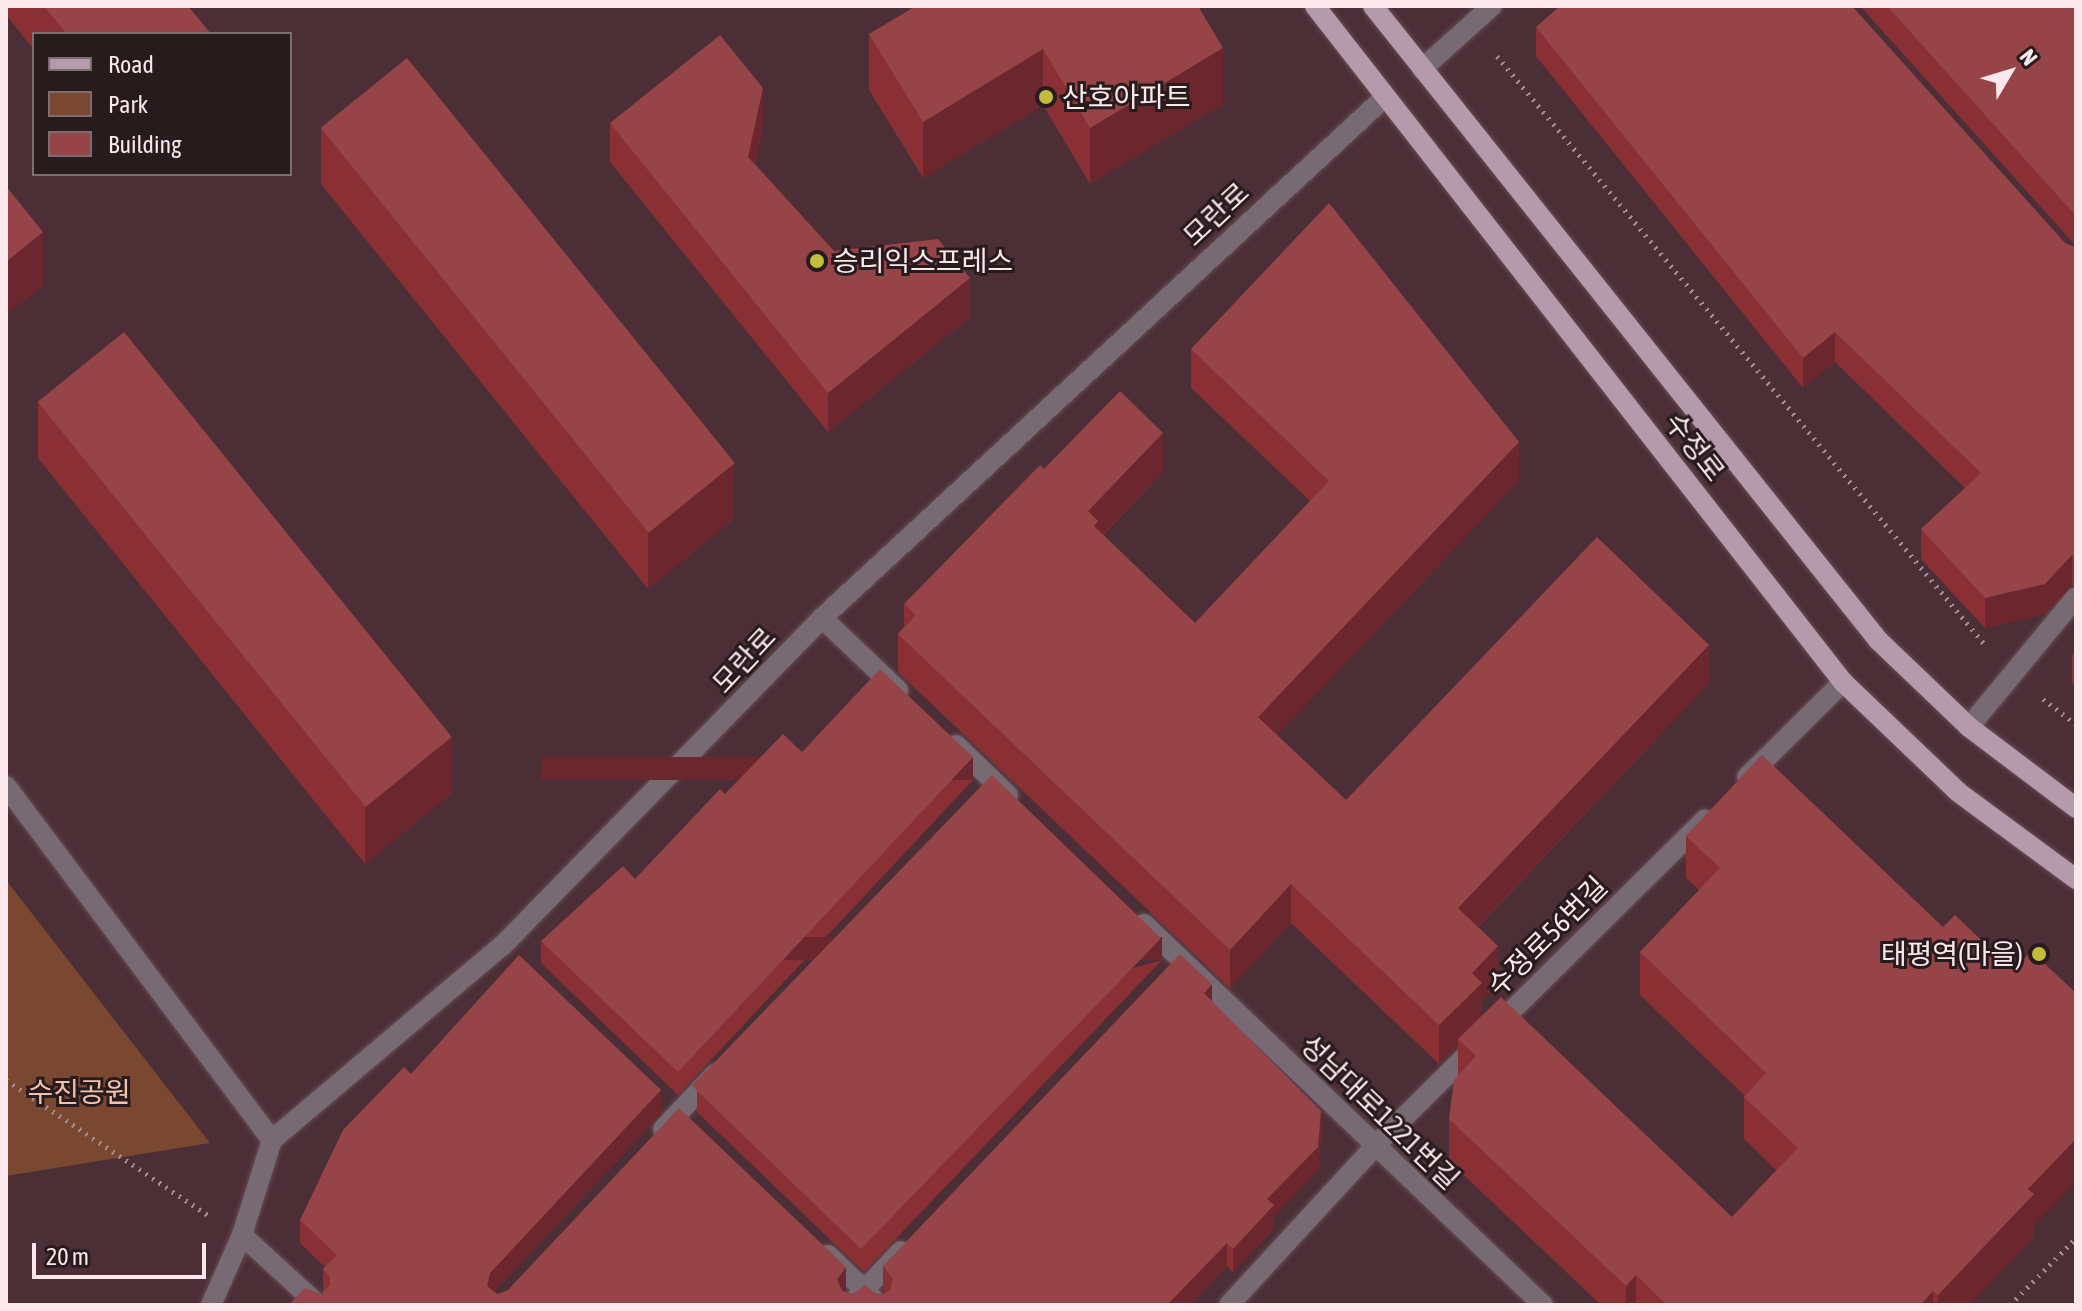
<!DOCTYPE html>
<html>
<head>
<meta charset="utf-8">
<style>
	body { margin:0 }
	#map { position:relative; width:2082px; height:1311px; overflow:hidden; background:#4b2e36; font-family:"Asap Condensed","Noto Sans KR",sans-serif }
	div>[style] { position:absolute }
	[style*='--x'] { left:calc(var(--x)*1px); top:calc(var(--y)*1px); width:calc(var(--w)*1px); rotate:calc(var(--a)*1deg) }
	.green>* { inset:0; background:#7a4731 }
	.path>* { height:5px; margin-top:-2.5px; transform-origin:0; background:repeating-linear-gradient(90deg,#a48c92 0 2px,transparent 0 8px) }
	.roads { filter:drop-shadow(0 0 2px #674c53) drop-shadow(0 0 2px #674c53) }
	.minor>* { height:20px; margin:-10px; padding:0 10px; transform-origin:10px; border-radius:10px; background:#776a72 }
	.major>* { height:20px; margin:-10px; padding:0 10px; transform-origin:10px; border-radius:10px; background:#b49aaa }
	.wall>* { inset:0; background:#8a3035 }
	.shaded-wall>* { inset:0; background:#6b272d; transform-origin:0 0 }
	.building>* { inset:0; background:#964448; transform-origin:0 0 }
	.dots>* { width:22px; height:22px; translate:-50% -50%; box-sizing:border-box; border:4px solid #281b1e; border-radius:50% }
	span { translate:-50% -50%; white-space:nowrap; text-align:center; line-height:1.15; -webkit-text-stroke:6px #281b1e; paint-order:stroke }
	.poi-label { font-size:28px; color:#fbe8ec }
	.left { translate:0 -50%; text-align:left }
	.right { translate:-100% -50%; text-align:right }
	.street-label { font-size:28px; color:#fbe8ec }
	.park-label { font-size:28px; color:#f2c1ac }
	.frame { position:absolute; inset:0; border:8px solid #fbe8ec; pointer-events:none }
	.legend { position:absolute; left:32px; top:32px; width:260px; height:144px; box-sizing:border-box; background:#281b1e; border:2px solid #7c6d70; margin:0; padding:10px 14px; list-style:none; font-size:24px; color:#fbe8ec }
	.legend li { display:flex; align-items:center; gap:16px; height:40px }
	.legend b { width:40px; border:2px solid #7c6d70 }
	.north { position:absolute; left:1970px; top:32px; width:80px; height:80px; -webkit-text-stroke:6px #281b1e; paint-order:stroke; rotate:52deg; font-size:22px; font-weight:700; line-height:32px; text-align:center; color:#fbe8ec }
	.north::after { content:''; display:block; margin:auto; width:28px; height:36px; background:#fbe8ec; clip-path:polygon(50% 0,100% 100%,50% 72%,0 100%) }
	.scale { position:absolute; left:32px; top:1243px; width:174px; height:36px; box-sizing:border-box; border:4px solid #fbe8ec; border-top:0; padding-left:10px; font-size:24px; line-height:28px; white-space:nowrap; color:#fbe8ec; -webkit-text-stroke:6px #281b1e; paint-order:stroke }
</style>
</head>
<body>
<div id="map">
	<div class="green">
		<i style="clip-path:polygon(6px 880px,210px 1143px,6px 1176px)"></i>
	</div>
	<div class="path">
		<i style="--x:1497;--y:56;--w:766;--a:50.35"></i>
		<i style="--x:2043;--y:699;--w:41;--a:37.1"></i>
		<i style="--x:6;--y:1080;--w:243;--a:33.8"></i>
		<i style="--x:2010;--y:1305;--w:94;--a:-45.4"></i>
	</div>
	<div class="roads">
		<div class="minor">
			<i style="--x:1422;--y:69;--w:94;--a:-42"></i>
			<i style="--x:822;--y:618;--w:105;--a:43.5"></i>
			<i style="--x:1969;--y:727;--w:168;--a:-50.5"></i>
			<i style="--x:956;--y:745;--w:72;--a:43.9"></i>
			<i style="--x:1747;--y:777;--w:135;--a:-44.7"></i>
			<i style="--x:6;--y:786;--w:443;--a:53.1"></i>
			<i style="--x:1144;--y:924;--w:552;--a:43.68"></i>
			<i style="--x:663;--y:1129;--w:76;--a:-46.6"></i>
			<i style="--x:242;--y:1235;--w:103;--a:42.6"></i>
			<i style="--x:828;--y:1255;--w:72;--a:43.9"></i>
			<i style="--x:211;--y:1305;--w:77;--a:-66.1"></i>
			<i style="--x:242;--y:1235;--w:100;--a:-72.5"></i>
			<i style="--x:272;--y:1140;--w:302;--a:-40.2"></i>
			<i style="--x:503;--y:945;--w:457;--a:-45.7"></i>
			<i style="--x:822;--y:618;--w:767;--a:-42.78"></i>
			<i style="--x:850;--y:1305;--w:74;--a:-46.6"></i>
			<i style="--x:1229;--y:1305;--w:216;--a:-47.4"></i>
			<i style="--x:1375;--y:1146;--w:464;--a:-44.7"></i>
		</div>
		<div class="major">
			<i style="--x:1315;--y:6;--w:858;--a:52.01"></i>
			<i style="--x:1843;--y:682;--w:159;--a:43.7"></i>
			<i style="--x:1958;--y:792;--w:147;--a:36.4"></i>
			<i style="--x:1373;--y:6;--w:811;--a:51.46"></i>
			<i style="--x:1878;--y:640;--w:126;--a:43.7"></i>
			<i style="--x:1969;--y:727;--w:134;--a:37.1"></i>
		</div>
	</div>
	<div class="wall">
		<i style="clip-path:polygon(6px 6px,188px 6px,211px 34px,34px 34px,34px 50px,6px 15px)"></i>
		<i style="clip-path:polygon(916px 6px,1223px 104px,1090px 184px,1043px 105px,923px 178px,869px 90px,869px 34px)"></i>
		<i style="clip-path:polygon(1860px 6px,2076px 6px,2076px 246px)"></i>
		<i style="clip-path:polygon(1536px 27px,2076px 247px,2076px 585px,2072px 585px,2045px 614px,1985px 628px,1921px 559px,1921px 529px,1965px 488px,1835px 362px,1803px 388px,1536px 56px)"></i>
		<i style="clip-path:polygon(610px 123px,763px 127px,755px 164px,834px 251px,970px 317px,828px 432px,610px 162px)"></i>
		<i style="clip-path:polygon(321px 128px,734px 519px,648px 589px,321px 184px)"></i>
		<i style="clip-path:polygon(1191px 349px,1519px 481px,1277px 735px,1346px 800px,1709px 683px,1478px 927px,1498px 984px,1482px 1001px,1482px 1016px,1732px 1217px,1776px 1170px,1744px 1139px,1744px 1097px,1745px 1096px,1640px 995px,1640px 952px,1699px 890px,1686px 878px,1686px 836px,1762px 755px,2034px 1226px,2034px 1237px,1969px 1305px,1601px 1305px,1449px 1161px,1449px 1119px,1458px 1075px,1458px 1045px,1439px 1064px,1291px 923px,1230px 988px,898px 672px,898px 634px,904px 626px,904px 604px,1044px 469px,1163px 472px,1103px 535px,1195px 623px,1310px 501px,1191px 388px)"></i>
		<i style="clip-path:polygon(38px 402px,452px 793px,365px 864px,38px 458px)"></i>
		<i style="clip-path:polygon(2076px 650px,2076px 687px,2072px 684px,2072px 655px)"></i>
		<i style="clip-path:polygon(802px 752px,973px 780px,678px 1095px,541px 963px,541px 941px,635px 879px,725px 794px)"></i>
		<i style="clip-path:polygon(1162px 960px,864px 1272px,697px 1112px,697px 1090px)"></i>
		<i style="clip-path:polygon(1212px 1001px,1321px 1134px,1318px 1170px,1274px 1216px,1274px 1229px,1233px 1272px,1227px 1266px,1190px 1305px,289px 1305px,321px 1294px,323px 1292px,323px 1269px,325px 1267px,300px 1243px,300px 1220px,411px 1074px,661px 1114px,494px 1292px,497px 1294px,846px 1290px,845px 1292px,853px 1294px,876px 1294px,885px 1293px,883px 1290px,883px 1266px)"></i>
	</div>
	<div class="shaded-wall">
		<i style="clip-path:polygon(1223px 48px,1223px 104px,1090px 184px,1090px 128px)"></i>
		<i style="clip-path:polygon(1043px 49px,1043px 105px,923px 178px,923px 122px)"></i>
		<i style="clip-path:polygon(763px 88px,763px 127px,748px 196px,748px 157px)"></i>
		<i style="clip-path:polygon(43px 232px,43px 286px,6px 315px,6px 262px)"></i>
		<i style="clip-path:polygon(970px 278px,970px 317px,828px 432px,828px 393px)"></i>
		<i style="clip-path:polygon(1835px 332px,1835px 362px,1803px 388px,1803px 358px)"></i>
		<i style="clip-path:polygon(1163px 433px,1163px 472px,1098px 539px,1088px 511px)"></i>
		<i style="clip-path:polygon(1519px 442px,1519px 481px,1258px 755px,1258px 717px)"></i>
		<i style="clip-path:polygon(734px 463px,734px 519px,648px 589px,648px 533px)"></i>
		<i style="clip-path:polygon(2072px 555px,2072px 585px,2045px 614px,1985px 628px,1985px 598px)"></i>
		<i style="clip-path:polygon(1709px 645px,1709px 683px,1458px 947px,1458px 908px)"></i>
		<i style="clip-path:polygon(452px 737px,452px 793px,365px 864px,365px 808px)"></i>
		<i style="left:973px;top:757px;width:23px;height:432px;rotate:90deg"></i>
		<i style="clip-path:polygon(1291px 884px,1291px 923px,1230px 988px,1230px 950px)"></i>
		<i style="left:1162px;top:937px;width:23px;height:431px;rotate:90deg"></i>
		<i style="clip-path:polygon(1498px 946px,1498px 984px,1482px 1001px,1482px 1021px,1458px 1039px,1458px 1045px,1439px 1064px,1439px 1025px,1472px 973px)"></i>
		<i style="clip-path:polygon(1212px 984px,1212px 1007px,1204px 993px)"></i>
		<i style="clip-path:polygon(661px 1090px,661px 1114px,490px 1296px,487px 1286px,490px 1273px)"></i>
		<i style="clip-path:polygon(1321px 1111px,1321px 1134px,1318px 1170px,1274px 1216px,1274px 1229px,1233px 1272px,1233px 1249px,1267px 1199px)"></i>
		<i style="clip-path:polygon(2076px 1139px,2076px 1182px,2034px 1226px,2034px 1237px,1969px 1305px,1938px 1305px,1938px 1295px,2028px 1189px)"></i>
		<i style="clip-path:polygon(1227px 1243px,1227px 1266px,1190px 1305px,1167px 1305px)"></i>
		<i style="clip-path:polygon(846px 1267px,846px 1290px,837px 1303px,837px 1279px)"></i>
		<i style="clip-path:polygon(1636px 1275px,1636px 1305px,1626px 1305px,1626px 1286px)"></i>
		<i style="clip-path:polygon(1933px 1291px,1933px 1305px,1920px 1305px)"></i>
	</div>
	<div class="building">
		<i style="clip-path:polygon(44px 6px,188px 6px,211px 34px,67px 34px)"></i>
		<i style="clip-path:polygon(916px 6px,1198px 6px,1223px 48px,1090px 128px,1043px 49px,923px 122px,869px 34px)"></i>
		<i style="clip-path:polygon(1560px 6px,1852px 6px,2066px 244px,2076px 247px,2076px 555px,2072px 555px,2045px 584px,1985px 598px,1921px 529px,1981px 473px,1835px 332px,1803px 358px,1536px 27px)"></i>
		<i style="clip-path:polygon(1887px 6px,2076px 6px,2076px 216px)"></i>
		<i style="clip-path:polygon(720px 35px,763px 88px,748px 157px,834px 251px,938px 239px,970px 278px,828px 393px,610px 123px)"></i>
		<i style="left:407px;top:58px;width:521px;height:111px;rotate:51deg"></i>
		<i style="clip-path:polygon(6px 186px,43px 232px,6px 262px)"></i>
		<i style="clip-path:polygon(1329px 203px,1519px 442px,1258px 717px,1346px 800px,1597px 537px,1709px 645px,1458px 908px,1498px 946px,1472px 973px,1482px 983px,1439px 1025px,1291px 884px,1230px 950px,898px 634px,916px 615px,904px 604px,1040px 465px,1044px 469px,1120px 391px,1163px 433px,1088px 511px,1098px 521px,1094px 526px,1195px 623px,1329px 481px,1191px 349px)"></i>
		<i style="left:124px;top:332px;width:521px;height:111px;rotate:51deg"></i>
		<i style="clip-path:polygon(880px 669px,973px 757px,678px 1072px,541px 941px,623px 866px,635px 879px,720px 789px,725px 794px,783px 734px,802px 752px)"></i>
		<i style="clip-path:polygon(1762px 755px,1943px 927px,1955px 915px,2013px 970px,2031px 951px,2076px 993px,2076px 1139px,2028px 1189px,2034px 1194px,1938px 1295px,1933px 1291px,1920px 1305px,1667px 1305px,1636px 1275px,1626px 1286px,1449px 1119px,1454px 1080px,1476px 1056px,1458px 1039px,1501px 997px,1732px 1217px,1798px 1148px,1744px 1097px,1766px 1073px,1640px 952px,1720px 868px,1686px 836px)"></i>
		<i style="left:992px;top:775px;width:235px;height:432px;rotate:44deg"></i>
		<i style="clip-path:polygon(1180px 954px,1212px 984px,1204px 993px,1321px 1111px,1318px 1147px,1267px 1199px,1274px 1205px,1233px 1249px,1227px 1243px,1167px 1305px,1164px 1303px,1163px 1305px,289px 1305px,305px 1288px,321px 1294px,330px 1285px,330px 1277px,323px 1269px,337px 1255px,300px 1220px,343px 1130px,404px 1067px,411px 1074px,519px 955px,661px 1090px,490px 1273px,487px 1286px,497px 1294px,508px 1290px,679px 1108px,846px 1267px,837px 1279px,842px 1291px,853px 1294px,865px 1285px,876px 1294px,884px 1294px,890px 1290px,893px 1279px,883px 1266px)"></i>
	</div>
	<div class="dots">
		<i style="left:1046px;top:97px;background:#c2bd3f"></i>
		<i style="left:817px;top:261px;background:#c2bd3f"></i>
		<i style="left:2039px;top:954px;background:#c2bd3f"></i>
	</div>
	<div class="poi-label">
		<span class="left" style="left:1062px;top:97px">산호아파트</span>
		<span class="left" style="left:833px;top:261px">승리익스프레스</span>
		<span class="right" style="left:2023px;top:954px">태평역(마을)</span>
	</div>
	<div class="street-label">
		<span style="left:1216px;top:214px;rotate:-43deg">모란로</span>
		<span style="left:1695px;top:447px;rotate:52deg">수정로</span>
		<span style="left:744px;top:660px;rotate:-47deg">모란로</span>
		<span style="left:1547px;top:936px;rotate:-45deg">수정로56번길</span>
		<span style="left:1380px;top:1112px;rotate:44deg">성남대로1221번길</span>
	</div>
	<div class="park-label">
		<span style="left:79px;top:1092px">수진공원</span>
	</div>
	<div class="frame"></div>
	<ul class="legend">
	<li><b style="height:10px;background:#b49aaa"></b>Road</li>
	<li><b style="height:22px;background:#7a4731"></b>Park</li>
	<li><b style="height:22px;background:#964448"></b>Building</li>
	</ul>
	<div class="north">N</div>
	<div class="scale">20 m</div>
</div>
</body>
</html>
